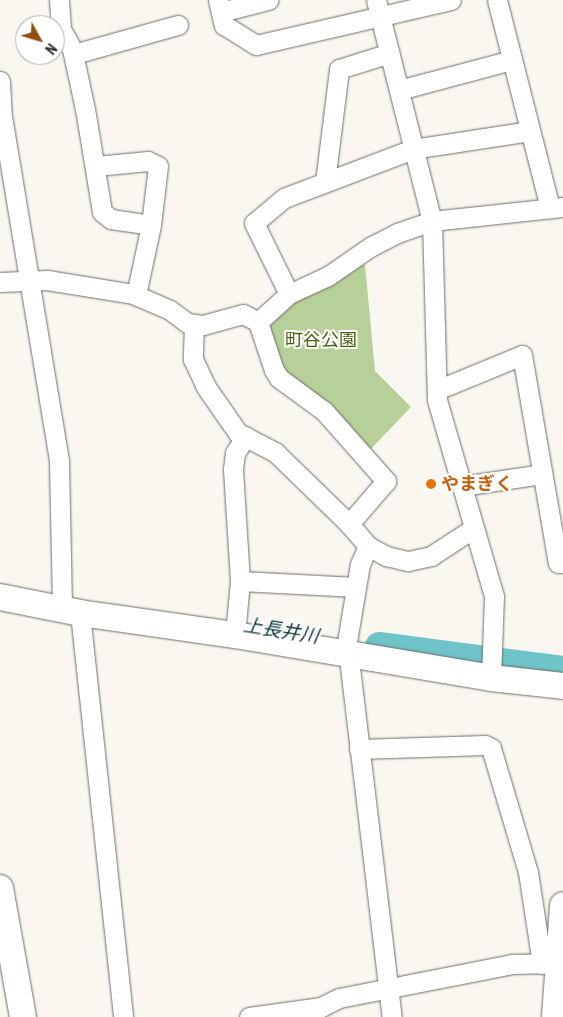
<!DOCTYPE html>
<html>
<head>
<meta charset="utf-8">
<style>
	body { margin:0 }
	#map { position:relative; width:563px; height:1017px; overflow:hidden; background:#f9f7f0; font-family:"Roboto Condensed","Noto Sans JP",sans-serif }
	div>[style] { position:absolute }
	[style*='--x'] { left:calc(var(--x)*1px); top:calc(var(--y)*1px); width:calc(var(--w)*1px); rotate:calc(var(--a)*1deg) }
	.green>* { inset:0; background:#b7d09a }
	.river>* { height:28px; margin:-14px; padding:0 14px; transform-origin:14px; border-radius:14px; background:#6ec4c9 }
	.roads { filter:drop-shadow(0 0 1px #6f6d67) drop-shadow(0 0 1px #6f6d67) }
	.street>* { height:19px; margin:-9.5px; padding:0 9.5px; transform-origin:9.5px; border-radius:9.5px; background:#fff }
	.secondary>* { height:26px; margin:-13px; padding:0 13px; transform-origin:13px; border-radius:13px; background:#fff }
	.dots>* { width:14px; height:14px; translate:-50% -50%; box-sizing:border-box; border:2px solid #fff; border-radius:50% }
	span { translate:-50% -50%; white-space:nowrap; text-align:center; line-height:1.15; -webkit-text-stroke:4px #fff; paint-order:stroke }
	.park-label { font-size:18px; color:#45630d }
	.food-label { font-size:18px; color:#c56008; font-weight:700 }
	.left { translate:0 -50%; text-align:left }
	.water-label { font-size:19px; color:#073335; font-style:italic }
	.north { position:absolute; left:15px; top:15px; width:50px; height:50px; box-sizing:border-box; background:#fff; border:1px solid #ababa9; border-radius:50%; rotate:129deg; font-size:14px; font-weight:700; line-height:20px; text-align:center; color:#2c2c29 }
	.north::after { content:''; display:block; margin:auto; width:18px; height:22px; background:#8f5015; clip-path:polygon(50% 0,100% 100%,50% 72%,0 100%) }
</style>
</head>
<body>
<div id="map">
	<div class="green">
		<i style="clip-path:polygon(359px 264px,365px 265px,375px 371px,411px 407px,366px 454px,279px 369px,263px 324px,289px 301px,353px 272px)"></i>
	</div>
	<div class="river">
		<i style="--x:379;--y:646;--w:186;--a:7.4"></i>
	</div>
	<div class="roads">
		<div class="street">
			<i style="--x:59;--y:0;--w:29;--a:86"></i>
			<i style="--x:61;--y:29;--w:23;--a:61"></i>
			<i style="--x:72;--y:49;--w:61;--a:77.8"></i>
			<i style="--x:85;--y:109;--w:104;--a:80.6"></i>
			<i style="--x:102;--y:212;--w:11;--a:38"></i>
			<i style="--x:111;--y:219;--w:40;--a:8.5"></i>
			<i style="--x:151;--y:225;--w:72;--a:102.1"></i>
			<i style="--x:218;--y:0;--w:26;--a:77"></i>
			<i style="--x:224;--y:25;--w:38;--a:32"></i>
			<i style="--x:256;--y:45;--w:200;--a:-13"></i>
			<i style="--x:376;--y:0;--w:228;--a:75.8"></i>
			<i style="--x:432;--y:221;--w:179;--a:88.4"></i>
			<i style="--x:437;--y:400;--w:204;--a:73.8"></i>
			<i style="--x:494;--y:596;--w:82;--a:92.1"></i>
			<i style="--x:497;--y:0;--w:215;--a:75.7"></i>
			<i style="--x:221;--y:12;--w:49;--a:-14.3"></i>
			<i style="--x:74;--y:54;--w:108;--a:-15.6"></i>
			<i style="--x:0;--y:81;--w:35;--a:87"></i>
			<i style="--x:2;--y:116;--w:351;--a:80.6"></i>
			<i style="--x:59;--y:462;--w:146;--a:88.8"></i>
			<i style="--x:399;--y:90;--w:117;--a:-14.9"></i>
			<i style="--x:530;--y:131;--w:118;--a:171.3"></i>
			<i style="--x:413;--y:149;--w:138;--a:159.2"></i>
			<i style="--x:284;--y:198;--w:39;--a:140"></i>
			<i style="--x:254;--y:223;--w:79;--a:63.8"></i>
			<i style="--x:289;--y:294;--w:43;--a:-24.8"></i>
			<i style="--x:328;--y:276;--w:51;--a:-34.6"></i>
			<i style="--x:370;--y:247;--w:30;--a:-27"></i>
			<i style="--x:397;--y:233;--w:37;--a:-19"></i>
			<i style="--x:432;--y:221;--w:132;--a:-6.1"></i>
			<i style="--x:96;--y:166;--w:52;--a:-5.5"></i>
			<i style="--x:148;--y:161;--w:11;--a:27"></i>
			<i style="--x:158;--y:166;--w:59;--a:96.8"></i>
			<i style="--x:325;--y:182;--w:114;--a:-82.9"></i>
			<i style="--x:339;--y:69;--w:53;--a:-17.4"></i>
			<i style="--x:0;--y:282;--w:47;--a:-2.4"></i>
			<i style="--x:47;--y:280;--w:87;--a:9.2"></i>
			<i style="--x:133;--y:294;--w:40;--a:23.4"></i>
			<i style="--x:170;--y:310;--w:21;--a:37"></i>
			<i style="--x:187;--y:323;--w:16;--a:7"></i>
			<i style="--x:203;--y:325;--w:41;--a:-15.4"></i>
			<i style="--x:243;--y:314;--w:17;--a:28"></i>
			<i style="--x:289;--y:294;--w:42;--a:137.9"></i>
			<i style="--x:258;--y:322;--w:51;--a:71.6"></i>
			<i style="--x:274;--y:370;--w:9;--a:58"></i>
			<i style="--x:279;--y:378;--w:56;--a:36.3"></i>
			<i style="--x:324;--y:411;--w:94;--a:48.5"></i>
			<i style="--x:386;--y:481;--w:57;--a:130.7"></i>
			<i style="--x:349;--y:524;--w:29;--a:49"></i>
			<i style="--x:368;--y:546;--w:20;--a:114"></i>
			<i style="--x:360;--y:564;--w:79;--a:99.5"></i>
			<i style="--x:347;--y:642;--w:378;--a:83.2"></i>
			<i style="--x:194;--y:324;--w:35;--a:92"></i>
			<i style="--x:193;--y:359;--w:31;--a:65"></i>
			<i style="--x:206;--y:387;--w:56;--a:55.2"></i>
			<i style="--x:238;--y:433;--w:42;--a:27.2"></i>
			<i style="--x:275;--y:452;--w:103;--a:44.2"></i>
			<i style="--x:437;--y:390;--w:92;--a:-22.4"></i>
			<i style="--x:522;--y:355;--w:211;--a:80.2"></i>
			<i style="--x:558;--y:563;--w:5;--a:0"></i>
			<i style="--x:462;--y:486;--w:80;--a:-8.6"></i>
			<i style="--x:368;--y:546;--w:21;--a:29"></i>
			<i style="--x:386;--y:556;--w:23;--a:13"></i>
			<i style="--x:408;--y:561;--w:24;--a:-12"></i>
			<i style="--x:431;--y:556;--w:51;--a:-33.1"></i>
			<i style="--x:240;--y:581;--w:116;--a:3"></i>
			<i style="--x:80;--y:613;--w:406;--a:83.9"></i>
			<i style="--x:235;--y:635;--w:54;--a:-84.7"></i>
			<i style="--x:240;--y:581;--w:112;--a:-93.6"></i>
			<i style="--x:233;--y:469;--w:16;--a:-83"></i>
			<i style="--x:235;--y:453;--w:20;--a:-57"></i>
			<i style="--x:359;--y:749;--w:126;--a:-1.8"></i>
			<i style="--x:485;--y:745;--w:7;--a:27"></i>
			<i style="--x:491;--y:748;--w:129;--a:73.4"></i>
			<i style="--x:528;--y:872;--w:93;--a:81.3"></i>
			<i style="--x:249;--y:1017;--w:73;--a:-7.9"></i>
			<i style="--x:321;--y:1007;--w:20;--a:-27"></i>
			<i style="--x:339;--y:998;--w:176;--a:-11.1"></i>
			<i style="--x:512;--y:964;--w:42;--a:-1.4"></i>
		</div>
		<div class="secondary">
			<i style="--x:0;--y:597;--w:82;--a:11.3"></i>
			<i style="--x:80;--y:613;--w:157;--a:8.1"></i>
			<i style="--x:235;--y:635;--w:260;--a:9.5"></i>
			<i style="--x:491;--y:678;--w:72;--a:6.3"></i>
			<i style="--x:0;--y:888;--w:131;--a:79.9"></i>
			<i style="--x:555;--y:1017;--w:112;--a:-85.9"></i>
		</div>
	</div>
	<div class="dots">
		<i style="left:431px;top:484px;background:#e8710a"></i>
	</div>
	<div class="park-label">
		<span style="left:321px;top:340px">町谷公園</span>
	</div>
	<div class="food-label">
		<span class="left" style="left:441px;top:484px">やまぎく</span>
	</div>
	<div class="water-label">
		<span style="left:281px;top:631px;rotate:9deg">上長井川</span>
	</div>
	<div class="north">N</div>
</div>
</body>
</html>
